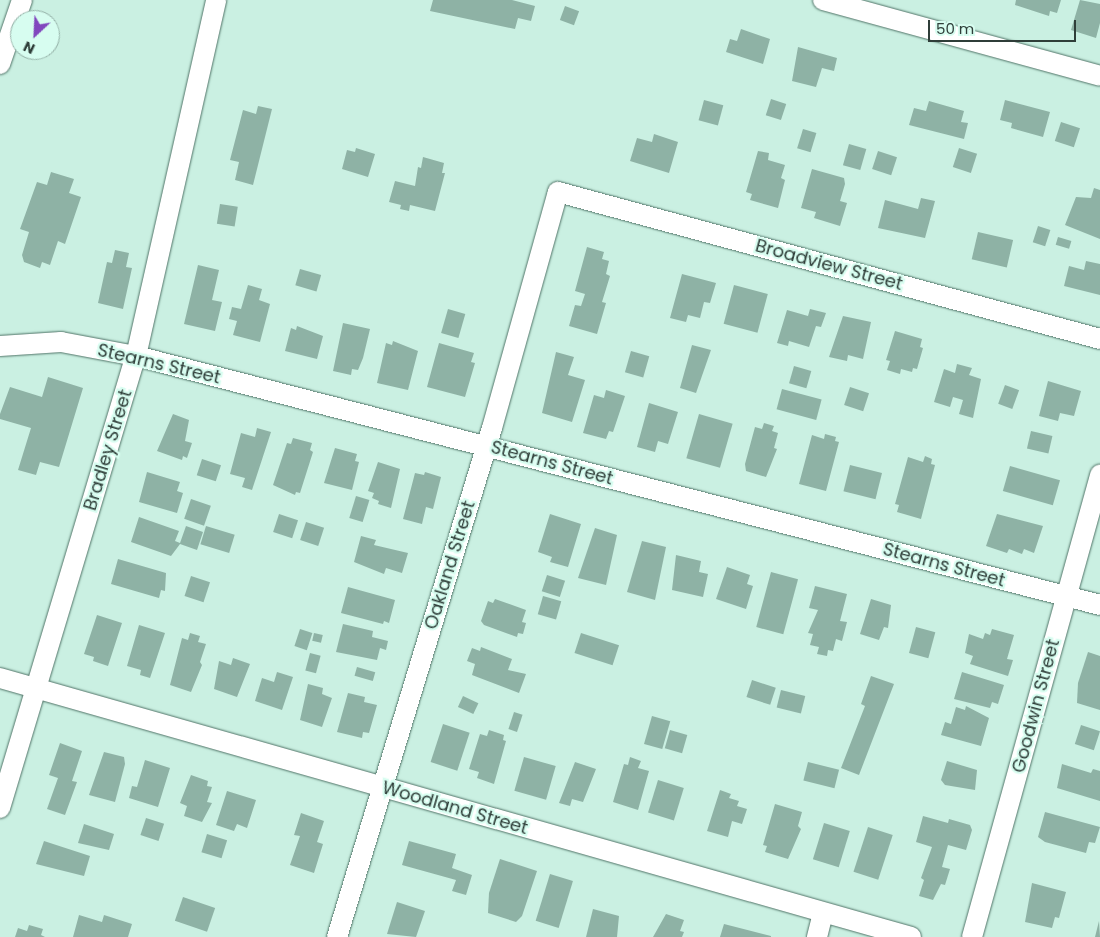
<!DOCTYPE html>
<html>
<head>
<meta charset="utf-8">
<style>
	body { margin:0 }
	#map { position:relative; width:1100px; height:937px; overflow:hidden; background:#caf0e2; font-family:Poppins,sans-serif }
	div>[style] { position:absolute }
	[style*='--x'] { left:calc(var(--x)*1px); top:calc(var(--y)*1px); width:calc(var(--w)*1px); rotate:calc(var(--a)*1deg) }
	.building>* { inset:0; background:#8eb2a5; transform-origin:0 0 }
	.roads { filter:drop-shadow(0 0 1px #517468) drop-shadow(0 0 1px #517468) }
	.minor>* { height:20px; margin:-10px; padding:0 10px; transform-origin:10px; border-radius:10px; background:#fff }
	span { translate:-50% -50%; white-space:nowrap; text-align:center; line-height:1.15; -webkit-text-stroke:4.5px #d7fdf0; paint-order:stroke }
	.street-label { font-size:18px; color:#2f3e39 }
	.north { position:absolute; left:10px; top:10px; width:50px; height:50px; box-sizing:border-box; background:#d7fdf0; border:1px solid #94b1a7; border-radius:50%; rotate:205deg; font-size:14px; font-weight:700; line-height:20px; text-align:center; color:#2f3e39 }
	.north::after { content:''; display:block; margin:auto; width:18px; height:22px; background:#8147be; clip-path:polygon(50% 0,100% 100%,50% 72%,0 100%) }
	.scale { position:absolute; left:928px; top:20px; width:148px; height:22px; box-sizing:border-box; border:2px solid #2f3e39; border-top:0; padding-left:6px; font-size:15px; line-height:18px; white-space:nowrap; color:#2f3e39; -webkit-text-stroke:4px #d7fdf0; paint-order:stroke }
</style>
</head>
<body>
<div id="map">
	<div class="building">
		<i style="clip-path:polygon(433px 0,512px 0,535px 6px,531px 21px,518px 18px,515px 29px,430px 11px)"></i>
		<i style="clip-path:polygon(1016px 0,1061px 0,1057px 13px,1050px 11px,1049px 16px,1015px 5px)"></i>
		<i style="clip-path:polygon(1080px 0,1100px 4px,1100px 23px,1096px 38px,1071px 30px)"></i>
		<i style="left:565px;top:6px;width:15px;height:15px;rotate:20deg"></i>
		<i style="clip-path:polygon(741px 29px,770px 39px,763px 64px,726px 52px,730px 39px,737px 41px)"></i>
		<i style="clip-path:polygon(798px 47px,837px 58px,834px 71px,822px 68px,816px 87px,792px 81px)"></i>
		<i style="left:771px;top:99px;width:16px;height:17px;rotate:18deg"></i>
		<i style="left:704px;top:100px;width:20px;height:21px;rotate:15deg"></i>
		<i style="clip-path:polygon(1005px 100px,1050px 112px,1043px 137px,1011px 128px,1012px 123px,1000px 120px)"></i>
		<i style="clip-path:polygon(929px 101px,964px 111px,961px 122px,968px 123px,964px 139px,909px 125px,914px 108px,926px 111px)"></i>
		<i style="clip-path:polygon(258px 106px,272px 109px,253px 185px,235px 180px,239px 162px,230px 160px,243px 110px,256px 114px)"></i>
		<i style="left:1061px;top:122px;width:20px;height:20px;rotate:18deg"></i>
		<i style="left:803px;top:129px;width:14px;height:20px;rotate:17deg"></i>
		<i style="clip-path:polygon(654px 134px,678px 142px,669px 173px,630px 161px,637px 138px,652px 142px)"></i>
		<i style="left:849px;top:144px;width:18px;height:22px;rotate:16deg"></i>
		<i style="clip-path:polygon(356px 148px,375px 154px,368px 177px,342px 169px,347px 150px,355px 152px)"></i>
		<i style="left:959px;top:148px;width:19px;height:20px;rotate:18deg"></i>
		<i style="clip-path:polygon(758px 151px,769px 153px,768px 160px,785px 165px,781px 178px,785px 180px,778px 208px,750px 200px,752px 194px,746px 192px)"></i>
		<i style="left:878px;top:151px;width:20px;height:19px;rotate:18deg"></i>
		<i style="clip-path:polygon(423px 157px,444px 163px,442px 173px,445px 173px,435px 211px,410px 205px,409px 211px,400px 209px,401px 205px,389px 202px,395px 181px,415px 186px,418px 167px,421px 168px)"></i>
		<i style="clip-path:polygon(812px 169px,844px 178px,845px 184px,840px 201px,847px 203px,840px 226px,814px 218px,816px 212px,801px 208px)"></i>
		<i style="clip-path:polygon(51px 172px,74px 179px,69px 193px,81px 197px,65px 244px,58px 241px,50px 265px,42px 262px,40px 268px,24px 262px,22px 255px,29px 232px,20px 229px,37px 182px,47px 185px)"></i>
		<i style="clip-path:polygon(1094px 188px,1100px 190px,1100px 239px,1065px 225px,1076px 197px,1091px 198px)"></i>
		<i style="clip-path:polygon(921px 198px,935px 201px,925px 238px,878px 228px,885px 200px,918px 209px)"></i>
		<i style="left:220px;top:204px;width:18px;height:20px;rotate:9deg"></i>
		<i style="left:1038px;top:226px;width:13px;height:17px;rotate:18deg"></i>
		<i style="left:978px;top:232px;width:36px;height:28px;rotate:13deg"></i>
		<i style="left:1058px;top:237px;width:14px;height:8px;rotate:17deg"></i>
		<i style="clip-path:polygon(587px 247px,604px 252px,602px 259px,609px 261px,606px 274px,610px 276px,602px 302px,606px 303px,597px 334px,569px 326px,575px 305px,581px 306px,585px 294px,575px 291px)"></i>
		<i style="clip-path:polygon(115px 250px,129px 253px,126px 267px,132px 268px,123px 309px,98px 303px,107px 262px,112px 263px)"></i>
		<i style="clip-path:polygon(1086px 261px,1100px 264px,1100px 295px,1064px 286px,1069px 266px,1084px 270px)"></i>
		<i style="clip-path:polygon(198px 265px,219px 270px,212px 300px,222px 302px,215px 331px,184px 324px)"></i>
		<i style="left:300px;top:269px;width:22px;height:17px;rotate:16deg"></i>
		<i style="clip-path:polygon(682px 274px,716px 283px,710px 303px,704px 302px,700px 318px,688px 315px,686px 322px,670px 318px)"></i>
		<i style="clip-path:polygon(248px 285px,262px 289px,259px 300px,270px 304px,260px 342px,233px 335px,237px 321px,229px 319px,232px 307px,241px 309px)"></i>
		<i style="left:734px;top:285px;width:35px;height:40px;rotate:15deg"></i>
		<i style="left:448px;top:309px;width:18px;height:25px;rotate:16deg"></i>
		<i style="clip-path:polygon(810px 309px,826px 313px,821px 327px,816px 326px,809px 347px,789px 341px,788px 346px,777px 343px,787px 310px,808px 316px)"></i>
		<i style="clip-path:polygon(843px 316px,871px 322px,863px 359px,848px 355px,847px 361px,829px 357px)"></i>
		<i style="clip-path:polygon(343px 323px,370px 329px,363px 358px,358px 370px,352px 369px,351px 375px,333px 371px)"></i>
		<i style="clip-path:polygon(297px 326px,323px 336px,317px 359px,285px 351px,291px 328px,296px 330px)"></i>
		<i style="clip-path:polygon(895px 331px,922px 339px,920px 347px,923px 348px,917px 369px,913px 368px,912px 372px,901px 369px,900px 374px,887px 370px,890px 361px,886px 360px)"></i>
		<i style="clip-path:polygon(393px 341px,418px 351px,408px 390px,377px 383px,386px 343px,392px 345px)"></i>
		<i style="clip-path:polygon(439px 343px,474px 353px,471px 362px,475px 363px,465px 397px,427px 387px)"></i>
		<i style="clip-path:polygon(692px 345px,711px 350px,696px 393px,680px 388px)"></i>
		<i style="left:631px;top:351px;width:19px;height:22px;rotate:16deg"></i>
		<i style="clip-path:polygon(556px 352px,574px 357px,568px 375px,585px 380px,572px 422px,542px 413px)"></i>
		<i style="clip-path:polygon(957px 364px,972px 368px,969px 375px,981px 379px,973px 418px,959px 414px,963px 400px,953px 397px,950px 407px,934px 402px,944px 369px,955px 373px)"></i>
		<i style="left:794px;top:366px;width:18px;height:18px;rotate:16deg"></i>
		<i style="clip-path:polygon(48px 377px,83px 388px,59px 467px,40px 462px,36px 475px,18px 470px,31px 428px,0 419px,0 414px,10px 387px,42px 397px)"></i>
		<i style="clip-path:polygon(1048px 381px,1081px 391px,1074px 416px,1060px 413px,1058px 421px,1039px 416px)"></i>
		<i style="left:1005px;top:385px;width:15px;height:20px;rotate:20deg"></i>
		<i style="left:850px;top:387px;width:20px;height:19px;rotate:18deg"></i>
		<i style="left:782px;top:389px;width:41px;height:21px;rotate:15deg"></i>
		<i style="clip-path:polygon(606px 390px,625px 396px,613px 432px,609px 431px,606px 439px,583px 433px,594px 395px,604px 398px)"></i>
		<i style="clip-path:polygon(649px 403px,678px 412px,668px 444px,658px 441px,655px 452px,637px 447px)"></i>
		<i style="clip-path:polygon(173px 414px,189px 420px,185px 441px,192px 443px,187px 458px,183px 456px,182px 460px,157px 451px)"></i>
		<i style="left:699px;top:414px;width:35px;height:46px;rotate:16deg"></i>
		<i style="clip-path:polygon(764px 423px,774px 426px,772px 431px,778px 433px,774px 448px,777px 449px,766px 477px,746px 471px,745px 464px,755px 427px,762px 429px)"></i>
		<i style="clip-path:polygon(257px 428px,271px 432px,252px 490px,242px 487px,245px 478px,230px 474px,241px 433px,255px 437px)"></i>
		<i style="left:1031px;top:431px;width:22px;height:18px;rotate:13deg"></i>
		<i style="clip-path:polygon(825px 434px,836px 437px,835px 441px,839px 442px,826px 491px,799px 484px,812px 435px,824px 439px)"></i>
		<i style="clip-path:polygon(293px 438px,312px 443px,310px 450px,313px 452px,300px 493px,296px 492px,295px 495px,273px 485px,287px 443px,291px 444px)"></i>
		<i style="clip-path:polygon(335px 448px,357px 454px,355px 461px,359px 462px,352px 490px,324px 483px)"></i>
		<i style="clip-path:polygon(925px 456px,932px 459px,931px 464px,935px 465px,921px 519px,897px 512px,899px 505px,895px 504px,908px 457px,923px 462px)"></i>
		<i style="left:202px;top:459px;width:20px;height:17px;rotate:18deg"></i>
		<i style="clip-path:polygon(378px 462px,400px 469px,391px 508px,378px 504px,379px 501px,372px 498px,374px 493px,368px 491px)"></i>
		<i style="left:850px;top:465px;width:33px;height:27px;rotate:14deg"></i>
		<i style="left:1010px;top:466px;width:52px;height:26px;rotate:16deg"></i>
		<i style="clip-path:polygon(147px 472px,180px 482px,177px 491px,183px 493px,177px 513px,139px 502px)"></i>
		<i style="clip-path:polygon(425px 472px,441px 477px,433px 509px,426px 507px,422px 524px,403px 519px,415px 473px,424px 475px)"></i>
		<i style="left:356px;top:496px;width:14px;height:23px;rotate:17deg"></i>
		<i style="left:191px;top:499px;width:21px;height:21px;rotate:19deg"></i>
		<i style="left:279px;top:514px;width:20px;height:19px;rotate:18deg"></i>
		<i style="clip-path:polygon(550px 514px,581px 524px,568px 567px,550px 562px,552px 557px,538px 552px)"></i>
		<i style="clip-path:polygon(997px 514px,1043px 526px,1034px 553px,1024px 549px,1022px 554px,1009px 549px,1007px 553px,986px 546px)"></i>
		<i style="clip-path:polygon(139px 517px,179px 531px,175px 541px,180px 543px,186px 526px,203px 532px,197px 550px,180px 544px,171px 556px,131px 542px)"></i>
		<i style="left:306px;top:522px;width:19px;height:19px;rotate:18deg"></i>
		<i style="left:206px;top:526px;width:30px;height:19px;rotate:17deg"></i>
		<i style="clip-path:polygon(595px 528px,617px 535px,606px 585px,578px 578px)"></i>
		<i style="clip-path:polygon(361px 536px,376px 540px,374px 545px,408px 553px,402px 573px,386px 568px,384px 574px,354px 562px)"></i>
		<i style="clip-path:polygon(642px 541px,666px 547px,655px 600px,627px 592px)"></i>
		<i style="clip-path:polygon(676px 555px,701px 561px,699px 572px,708px 574px,703px 597px,672px 590px)"></i>
		<i style="clip-path:polygon(118px 559px,166px 573px,165px 591px,161px 590px,159px 598px,111px 584px)"></i>
		<i style="clip-path:polygon(727px 567px,750px 575px,747px 584px,753px 586px,746px 609px,716px 599px)"></i>
		<i style="left:771px;top:572px;width:28px;height:57px;rotate:15deg"></i>
		<i style="left:547px;top:575px;width:19px;height:17px;rotate:18deg"></i>
		<i style="left:191px;top:576px;width:20px;height:21px;rotate:18deg"></i>
		<i style="clip-path:polygon(815px 586px,847px 594px,840px 621px,847px 622px,842px 641px,836px 639px,833px 651px,828px 650px,827px 656px,817px 654px,819px 647px,810px 645px,813px 634px,808px 633px,818px 610px,809px 608px)"></i>
		<i style="clip-path:polygon(348px 587px,395px 600px,389px 623px,384px 621px,383px 624px,341px 613px)"></i>
		<i style="left:543px;top:596px;width:19px;height:19px;rotate:16deg"></i>
		<i style="clip-path:polygon(495px 599px,526px 610px,522px 622px,526px 623px,523px 634px,518px 633px,517px 637px,484px 625px,481px 621px,488px 601px,493px 603px)"></i>
		<i style="clip-path:polygon(871px 599px,891px 605px,888px 628px,884px 627px,879px 640px,860px 634px)"></i>
		<i style="clip-path:polygon(97px 615px,122px 623px,108px 666px,93px 661px,94px 657px,84px 654px)"></i>
		<i style="clip-path:polygon(343px 624px,373px 631px,372px 637px,388px 641px,386px 650px,380px 648px,377px 660px,336px 652px)"></i>
		<i style="clip-path:polygon(139px 625px,165px 633px,150px 678px,140px 675px,141px 670px,127px 666px)"></i>
		<i style="left:916px;top:627px;width:20px;height:27px;rotate:15deg"></i>
		<i style="left:300px;top:629px;width:13px;height:18px;rotate:18deg"></i>
		<i style="clip-path:polygon(992px 629px,1014px 635px,1007px 659px,1013px 660px,1008px 676px,970px 664px,973px 656px,965px 653px,969px 634px,983px 639px,985px 633px,990px 635px)"></i>
		<i style="clip-path:polygon(190px 633px,200px 636px,198px 642px,206px 644px,200px 662px,202px 665px,191px 692px,170px 685px,182px 638px,188px 640px)"></i>
		<i style="left:314px;top:633px;width:9px;height:8px;rotate:13deg"></i>
		<i style="left:581px;top:633px;width:40px;height:21px;rotate:18deg"></i>
		<i style="clip-path:polygon(481px 647px,512px 659px,508px 670px,526px 674px,519px 693px,472px 675px,475px 664px,467px 661px,472px 648px,480px 651px)"></i>
		<i style="clip-path:polygon(1088px 652px,1100px 656px,1100px 710px,1077px 703px,1078px 683px)"></i>
		<i style="left:310px;top:653px;width:11px;height:18px;rotate:15deg"></i>
		<i style="clip-path:polygon(233px 658px,250px 664px,237px 697px,214px 689px,219px 661px,231px 665px)"></i>
		<i style="left:357px;top:667px;width:19px;height:9px;rotate:16deg"></i>
		<i style="clip-path:polygon(277px 672px,293px 677px,282px 710px,255px 701px,262px 678px,274px 682px)"></i>
		<i style="clip-path:polygon(962px 672px,1004px 685px,998px 704px,992px 702px,990px 708px,954px 699px)"></i>
		<i style="clip-path:polygon(871px 676px,894px 684px,859px 775px,841px 768px,865px 706px,861px 704px)"></i>
		<i style="left:752px;top:680px;width:25px;height:18px;rotate:18deg"></i>
		<i style="clip-path:polygon(308px 684px,323px 688px,322px 694px,332px 698px,322px 727px,300px 720px)"></i>
		<i style="left:781px;top:690px;width:25px;height:18px;rotate:14deg"></i>
		<i style="clip-path:polygon(348px 693px,365px 697px,364px 702px,377px 705px,369px 733px,363px 732px,362px 738px,337px 732px)"></i>
		<i style="left:463px;top:696px;width:17px;height:12px;rotate:25deg"></i>
		<i style="clip-path:polygon(966px 706px,989px 718px,981px 746px,941px 735px,945px 722px,951px 724px,956px 707px,965px 710px)"></i>
		<i style="left:514px;top:712px;width:9px;height:18px;rotate:18deg"></i>
		<i style="left:652px;top:716px;width:19px;height:29px;rotate:16deg"></i>
		<i style="left:443px;top:724px;width:28px;height:40px;rotate:18deg"></i>
		<i style="left:1081px;top:725px;width:20px;height:20px;rotate:18deg"></i>
		<i style="clip-path:polygon(489px 730px,504px 735px,503px 740px,506px 741px,494px 784px,477px 778px,479px 772px,469px 769px,480px 734px,487px 736px)"></i>
		<i style="left:670px;top:730px;width:18px;height:19px;rotate:16deg"></i>
		<i style="clip-path:polygon(60px 743px,82px 751px,72px 781px,77px 782px,65px 815px,47px 809px,58px 778px,49px 775px)"></i>
		<i style="clip-path:polygon(104px 752px,124px 757px,125px 764px,115px 802px,89px 795px)"></i>
		<i style="left:524px;top:757px;width:33px;height:35px;rotate:16deg"></i>
		<i style="clip-path:polygon(630px 757px,641px 761px,638px 768px,649px 771px,638px 810px,613px 802px,624px 764px,628px 765px)"></i>
		<i style="clip-path:polygon(145px 760px,170px 768px,158px 807px,129px 798px,132px 786px,137px 787px)"></i>
		<i style="clip-path:polygon(947px 761px,977px 770px,975px 790px,945px 785px,941px 780px)"></i>
		<i style="clip-path:polygon(575px 762px,596px 769px,583px 802px,572px 799px,570px 806px,559px 803px)"></i>
		<i style="left:808px;top:762px;width:32px;height:19px;rotate:14deg"></i>
		<i style="clip-path:polygon(1062px 764px,1091px 773px,1093px 769px,1100px 771px,1100px 801px,1057px 788px)"></i>
		<i style="clip-path:polygon(191px 775px,208px 781px,207px 786px,212px 787px,207px 802px,212px 803px,202px 822px,184px 816px,187px 806px,180px 803px)"></i>
		<i style="left:658px;top:780px;width:27px;height:34px;rotate:17deg"></i>
		<i style="clip-path:polygon(720px 790px,731px 794px,729px 798px,739px 801px,737px 806px,747px 809px,742px 824px,732px 821px,728px 837px,707px 831px)"></i>
		<i style="clip-path:polygon(227px 791px,256px 800px,247px 828px,237px 824px,234px 831px,216px 825px)"></i>
		<i style="clip-path:polygon(775px 804px,802px 812px,798px 826px,801px 829px,788px 859px,765px 852px,767px 846px,763px 845px)"></i>
		<i style="clip-path:polygon(1045px 812px,1100px 827px,1095px 843px,1089px 842px,1086px 853px,1045px 842px,1038px 837px)"></i>
		<i style="clip-path:polygon(301px 813px,324px 821px,317px 842px,323px 844px,314px 873px,290px 865px,300px 836px,294px 835px)"></i>
		<i style="clip-path:polygon(923px 816px,948px 823px,949px 819px,970px 825px,972px 830px,966px 850px,948px 845px,942px 867px,950px 869px,945px 885px,941px 884px,933px 900px,919px 896px,924px 880px,921px 878px,932px 847px,916px 842px)"></i>
		<i style="left:146px;top:818px;width:19px;height:18px;rotate:18deg"></i>
		<i style="left:824px;top:823px;width:27px;height:38px;rotate:17deg"></i>
		<i style="clip-path:polygon(84px 824px,114px 834px,109px 850px,78px 843px)"></i>
		<i style="left:868px;top:827px;width:26px;height:47px;rotate:18deg"></i>
		<i style="left:207px;top:834px;width:21px;height:19px;rotate:17deg"></i>
		<i style="clip-path:polygon(44px 841px,90px 856px,84px 876px,36px 864px)"></i>
		<i style="clip-path:polygon(409px 841px,456px 854px,452px 868px,472px 875px,466px 895px,452px 891px,456px 880px,402px 865px)"></i>
		<i style="clip-path:polygon(500px 859px,537px 871px,522px 916px,516px 922px,488px 913px,489px 893px)"></i>
		<i style="left:550px;top:874px;width:24px;height:49px;rotate:17deg"></i>
		<i style="clip-path:polygon(1032px 883px,1066px 892px,1059px 918px,1055px 917px,1052px 928px,1025px 922px)"></i>
		<i style="left:183px;top:897px;width:34px;height:25px;rotate:19deg"></i>
		<i style="clip-path:polygon(397px 902px,425px 911px,416px 937px,387px 934px)"></i>
		<i style="clip-path:polygon(593px 909px,619px 916px,617px 937px,586px 937px)"></i>
		<i style="clip-path:polygon(666px 914px,684px 920px,680px 931px,684px 932px,682px 937px,653px 937px)"></i>
		<i style="clip-path:polygon(79px 915px,102px 922px,104px 915px,132px 924px,128px 937px,73px 937px)"></i>
		<i style="clip-path:polygon(1099px 921px,1100px 937px,1095px 937px)"></i>
		<i style="clip-path:polygon(724px 924px,771px 936px,771px 937px,720px 937px)"></i>
		<i style="clip-path:polygon(29px 925px,43px 929px,41px 935px,45px 937px,15px 937px,18px 928px,27px 931px)"></i>
	</div>
	<div class="roads">
		<div class="minor">
			<i style="--x:823;--y:0;--w:287;--a:15.3"></i>
			<i style="--x:0;--y:64;--w:68;--a:-71"></i>
			<i style="--x:0;--y:346;--w:61;--a:-3.8"></i>
			<i style="--x:61;--y:342;--w:76;--a:10.6"></i>
			<i style="--x:136;--y:356;--w:996;--a:14.48"></i>
			<i style="--x:0;--y:678;--w:947;--a:15.87"></i>
			<i style="--x:0;--y:808;--w:472;--a:-73.3"></i>
			<i style="--x:136;--y:356;--w:365;--a:-77.3"></i>
			<i style="--x:337;--y:937;--w:532;--a:-73.06"></i>
			<i style="--x:492;--y:428;--w:245;--a:-74.4"></i>
			<i style="--x:558;--y:192;--w:562;--a:15.17"></i>
			<i style="--x:817;--y:937;--w:25;--a:-76"></i>
			<i style="--x:972;--y:937;--w:480;--a:-74.5"></i>
		</div>
	</div>
	<div class="street-label">
		<span style="left:829px;top:265px;rotate:15deg">Broadview Street</span>
		<span style="left:159px;top:364px;rotate:13deg">Stearns Street</span>
		<span style="left:108px;top:450px;rotate:-73deg">Bradley Street</span>
		<span style="left:552px;top:463px;rotate:15deg">Stearns Street</span>
		<span style="left:450px;top:565px;rotate:-73deg">Oakland Street</span>
		<span style="left:944px;top:565px;rotate:15deg">Stearns Street</span>
		<span style="left:1036px;top:706px;rotate:-75deg">Goodwin Street</span>
		<span style="left:455px;top:808px;rotate:16deg">Woodland Street</span>
	</div>
	<div class="north">N</div>
	<div class="scale">50 m</div>
</div>
</body>
</html>
